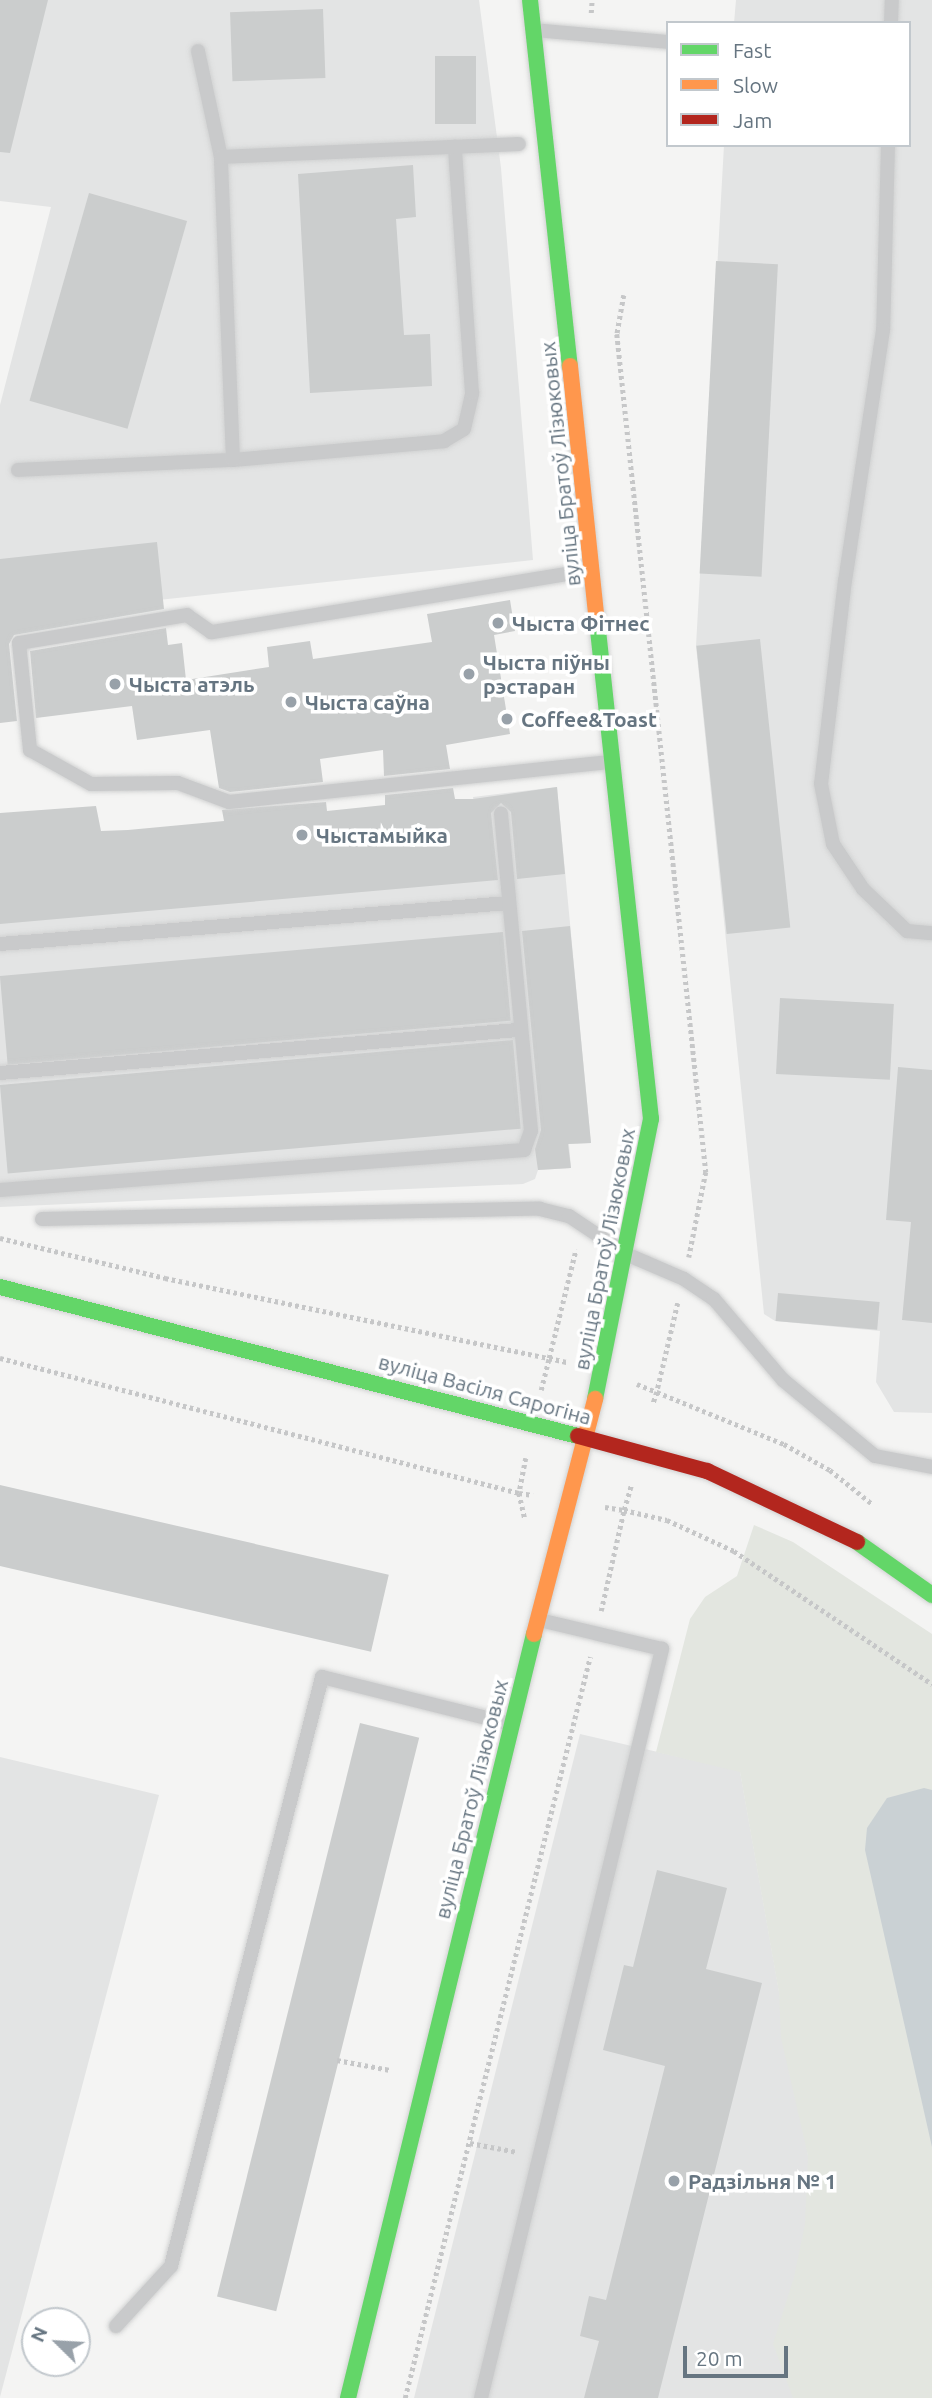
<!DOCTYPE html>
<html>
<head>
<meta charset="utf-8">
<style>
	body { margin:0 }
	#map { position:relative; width:932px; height:2398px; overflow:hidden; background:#f4f4f3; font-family:Ubuntu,sans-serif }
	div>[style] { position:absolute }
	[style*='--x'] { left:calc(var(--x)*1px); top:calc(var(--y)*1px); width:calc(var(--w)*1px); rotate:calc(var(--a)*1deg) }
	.built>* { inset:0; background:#e3e4e4 }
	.green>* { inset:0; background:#e3e6e0 }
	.water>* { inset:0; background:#cad1d4 }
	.building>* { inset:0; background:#cbcdcd; transform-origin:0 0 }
	.path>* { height:4.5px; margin-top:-2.25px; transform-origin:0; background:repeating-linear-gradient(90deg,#c6c7c8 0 3.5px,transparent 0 7px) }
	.roads { filter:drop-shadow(0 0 2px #d1d2d2) drop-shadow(0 0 2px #d1d2d2) }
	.lane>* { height:14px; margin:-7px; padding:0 7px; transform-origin:7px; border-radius:7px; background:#c9cacb }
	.fast>* { height:16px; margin:-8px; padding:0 8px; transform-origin:8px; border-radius:8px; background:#63d668 }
	.slow>* { height:16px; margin:-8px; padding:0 8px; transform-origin:8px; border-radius:8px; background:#ff974d }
	.jam>* { height:16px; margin:-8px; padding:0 8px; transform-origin:8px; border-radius:8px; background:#b3261e }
	.dots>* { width:19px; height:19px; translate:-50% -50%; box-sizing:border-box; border:4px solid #fff; border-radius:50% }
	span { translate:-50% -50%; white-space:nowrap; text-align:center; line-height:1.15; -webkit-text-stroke:7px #fff; paint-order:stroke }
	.street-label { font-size:21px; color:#667581 }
	.poi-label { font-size:21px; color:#667581; font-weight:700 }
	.left { translate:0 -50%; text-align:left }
	.legend { position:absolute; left:666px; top:21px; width:245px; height:126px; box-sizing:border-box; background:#fff; border:2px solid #c2c8cd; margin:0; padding:9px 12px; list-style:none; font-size:21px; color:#667581 }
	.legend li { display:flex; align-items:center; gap:14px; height:35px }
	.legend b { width:35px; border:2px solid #c2c8cd }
	.north { position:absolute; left:21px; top:2307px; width:70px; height:70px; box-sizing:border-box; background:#fff; border:2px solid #c2c8cd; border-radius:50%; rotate:294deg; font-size:19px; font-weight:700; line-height:28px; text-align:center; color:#667581 }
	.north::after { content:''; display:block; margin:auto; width:24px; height:32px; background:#98a1a9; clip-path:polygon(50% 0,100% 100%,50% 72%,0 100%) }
	.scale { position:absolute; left:683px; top:2346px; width:105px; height:32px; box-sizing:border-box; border:4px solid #667581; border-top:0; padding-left:9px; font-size:21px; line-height:24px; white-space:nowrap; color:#667581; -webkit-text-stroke:5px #fff; paint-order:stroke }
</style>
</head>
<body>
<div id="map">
	<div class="built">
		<i style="clip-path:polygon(0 0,479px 0,501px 168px,533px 560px,0 617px,0 405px,51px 207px,0 201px)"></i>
		<i style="clip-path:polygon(736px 0,932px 0,932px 1413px,894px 1412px,876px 1382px,880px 1331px,775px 1321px,764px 1314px,696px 646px,724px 145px,909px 145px,909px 23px,734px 23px)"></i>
		<i style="clip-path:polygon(557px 787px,591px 1143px,569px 1144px,571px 1168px,538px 1170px,535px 1179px,523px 1184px,0 1207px,0 885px,477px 839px,473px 797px)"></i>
		<i style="clip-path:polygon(580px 1734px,740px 1771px,851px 2398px,414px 2398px)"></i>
		<i style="clip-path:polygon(0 1757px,159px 1795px,0 2397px)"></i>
	</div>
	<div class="green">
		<i style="clip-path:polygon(754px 1525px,793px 1542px,932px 1634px,932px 2398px,793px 2398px,773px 2344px,794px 2277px,805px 2224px,808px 2156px,781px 2038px,779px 1993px,740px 1772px,656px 1752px,690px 1619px,705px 1597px,737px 1576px)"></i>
	</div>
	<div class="water">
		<i style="clip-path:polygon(924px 1788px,932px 1790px,932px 2147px,865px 1850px,867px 1828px,887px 1798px)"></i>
	</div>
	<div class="building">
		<i style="clip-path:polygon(0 0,48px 0,10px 153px,0 152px)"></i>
		<i style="left:323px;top:9px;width:69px;height:93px;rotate:88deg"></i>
		<i style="left:476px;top:56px;width:68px;height:41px;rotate:90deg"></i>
		<i style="clip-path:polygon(413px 165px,416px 217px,396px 219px,404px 335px,430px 334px,432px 386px,310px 393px,298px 174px)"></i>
		<i style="left:89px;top:193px;width:102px;height:216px;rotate:16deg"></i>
		<i style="left:716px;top:261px;width:62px;height:313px;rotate:3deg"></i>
		<i style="clip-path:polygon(157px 542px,164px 609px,14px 635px,9px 644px,17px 721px,0 723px,0 559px)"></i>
		<i style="clip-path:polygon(510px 600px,515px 631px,494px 635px,510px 734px,446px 745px,450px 769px,384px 776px,383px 750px,320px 759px,323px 782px,230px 792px,219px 788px,210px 730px,137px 740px,132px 706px,36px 718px,30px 651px,166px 628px,168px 645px,182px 643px,186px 680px,269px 667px,267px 647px,310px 641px,313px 659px,432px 642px,427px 614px)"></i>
		<i style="left:760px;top:639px;width:290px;height:64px;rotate:84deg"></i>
		<i style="clip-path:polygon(557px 787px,565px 874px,517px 879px,511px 812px,501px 803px,491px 813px,498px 880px,0 924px,0 813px,96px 806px,101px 831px,128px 830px,224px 821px,222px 810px,326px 802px,327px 811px,385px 805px,385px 795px,453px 788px,455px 799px,473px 799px)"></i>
		<i style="clip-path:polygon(570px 926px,591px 1143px,568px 1144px,571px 1168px,538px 1170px,535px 1149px,541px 1130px,522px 931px)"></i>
		<i style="left:503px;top:932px;width:89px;height:505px;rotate:85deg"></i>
		<i style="left:780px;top:998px;width:114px;height:76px;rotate:3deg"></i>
		<i style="left:513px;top:1040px;width:89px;height:515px;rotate:85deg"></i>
		<i style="clip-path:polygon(898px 1067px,932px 1070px,932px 1323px,902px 1320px,911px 1222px,886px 1220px)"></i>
		<i style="left:778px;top:1293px;width:102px;height:28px;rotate:5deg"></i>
		<i style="left:0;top:1485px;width:399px;height:79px;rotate:13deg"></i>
		<i style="left:360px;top:1723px;width:61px;height:591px;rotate:14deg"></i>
		<i style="clip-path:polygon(657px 1870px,727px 1888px,706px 1969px,762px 1983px,658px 2398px,584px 2398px,599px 2341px,580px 2336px,589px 2296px,606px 2300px,665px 2066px,603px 2050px,624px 1965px,633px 1967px)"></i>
	</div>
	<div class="path">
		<i style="--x:591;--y:13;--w:13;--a:-86"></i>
		<i style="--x:624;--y:295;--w:40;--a:100"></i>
		<i style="--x:617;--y:334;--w:843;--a:83.94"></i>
		<i style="--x:706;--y:1172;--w:87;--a:101.3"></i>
		<i style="--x:0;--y:1238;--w:170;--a:13.6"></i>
		<i style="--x:165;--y:1278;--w:392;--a:11.8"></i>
		<i style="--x:549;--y:1358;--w:112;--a:-76.1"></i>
		<i style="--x:678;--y:1303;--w:91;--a:103.3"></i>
		<i style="--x:657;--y:1392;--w:137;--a:22.3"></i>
		<i style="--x:784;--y:1444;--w:53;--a:29.5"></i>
		<i style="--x:830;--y:1470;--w:53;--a:38.8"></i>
		<i style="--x:0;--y:1358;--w:536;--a:14.58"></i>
		<i style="--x:519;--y:1493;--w:27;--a:77"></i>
		<i style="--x:637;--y:1384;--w:22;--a:22"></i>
		<i style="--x:657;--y:1392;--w:13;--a:108"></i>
		<i style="--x:541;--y:1390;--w:33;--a:-76"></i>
		<i style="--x:549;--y:1358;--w:18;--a:13"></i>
		<i style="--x:526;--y:1458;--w:36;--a:101"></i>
		<i style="--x:519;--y:1493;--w:14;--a:8"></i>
		<i style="--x:605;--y:1507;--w:19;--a:9"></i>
		<i style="--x:624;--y:1510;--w:25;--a:-74"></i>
		<i style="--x:601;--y:1611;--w:104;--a:-77.2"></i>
		<i style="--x:624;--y:1510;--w:44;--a:13.1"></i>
		<i style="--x:667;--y:1520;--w:74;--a:24.8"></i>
		<i style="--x:734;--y:1551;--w:239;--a:33.9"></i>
		<i style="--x:337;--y:2060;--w:54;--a:10.7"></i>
		<i style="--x:470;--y:2143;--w:48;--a:10.8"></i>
		<i style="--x:405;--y:2398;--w:764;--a:-75.98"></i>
	</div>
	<div class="roads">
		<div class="lane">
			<i style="--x:891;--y:23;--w:23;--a:-88"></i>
			<i style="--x:534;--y:30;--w:135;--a:5.1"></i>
			<i style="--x:198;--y:51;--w:108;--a:77.8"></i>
			<i style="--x:888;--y:145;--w:185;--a:91.5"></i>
			<i style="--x:883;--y:330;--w:253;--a:98.6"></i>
			<i style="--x:845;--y:580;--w:205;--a:96.7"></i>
			<i style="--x:821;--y:784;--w:61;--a:78.7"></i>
			<i style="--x:833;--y:844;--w:54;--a:56.3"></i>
			<i style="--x:863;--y:889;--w:61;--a:43.7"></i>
			<i style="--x:907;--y:931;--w:25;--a:5"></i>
			<i style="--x:233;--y:460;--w:212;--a:-5.1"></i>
			<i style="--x:444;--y:441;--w:23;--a:-31"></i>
			<i style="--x:464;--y:429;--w:37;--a:-77"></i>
			<i style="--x:472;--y:393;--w:247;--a:-94"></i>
			<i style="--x:18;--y:470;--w:215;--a:-2.7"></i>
			<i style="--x:233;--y:460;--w:303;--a:-92.3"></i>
			<i style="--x:221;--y:157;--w:298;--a:-2.5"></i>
			<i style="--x:591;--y:570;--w:385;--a:170.7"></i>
			<i style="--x:211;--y:632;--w:29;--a:-145"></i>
			<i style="--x:187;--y:615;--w:170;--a:170.5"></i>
			<i style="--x:19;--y:643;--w:108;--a:84.1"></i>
			<i style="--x:30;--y:750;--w:70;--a:29.1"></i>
			<i style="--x:91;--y:784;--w:87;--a:-0.7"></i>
			<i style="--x:178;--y:783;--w:54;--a:20.4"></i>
			<i style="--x:229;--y:802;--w:385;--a:-6"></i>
			<i style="--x:0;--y:944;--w:510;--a:-4.61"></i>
			<i style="--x:0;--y:1073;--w:520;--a:-4.75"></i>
			<i style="--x:0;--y:1190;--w:526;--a:-4.37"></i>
			<i style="--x:524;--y:1150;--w:20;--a:-70"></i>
			<i style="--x:531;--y:1131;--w:319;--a:-95.4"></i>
			<i style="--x:42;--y:1219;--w:498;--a:-1.2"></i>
			<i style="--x:540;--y:1209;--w:30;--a:14"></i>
			<i style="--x:569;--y:1216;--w:69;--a:33.7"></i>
			<i style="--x:626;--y:1254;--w:63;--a:23.3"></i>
			<i style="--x:684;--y:1279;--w:36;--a:34"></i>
			<i style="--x:714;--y:1299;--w:106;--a:49.6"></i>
			<i style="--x:783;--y:1380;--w:119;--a:39.6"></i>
			<i style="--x:875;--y:1456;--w:58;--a:10.9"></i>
			<i style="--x:116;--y:2326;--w:81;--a:-47.5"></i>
			<i style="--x:171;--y:2266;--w:608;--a:-75.62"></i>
			<i style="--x:322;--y:1677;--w:191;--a:14"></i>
			<i style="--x:481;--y:2398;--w:771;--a:-76.41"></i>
			<i style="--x:662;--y:1649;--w:126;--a:-166.7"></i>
		</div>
		<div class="fast">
			<i style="--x:530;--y:0;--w:368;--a:83.8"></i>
			<i style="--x:0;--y:1287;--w:597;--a:14.46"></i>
			<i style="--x:595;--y:1399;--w:286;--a:-78.7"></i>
			<i style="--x:651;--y:1119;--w:501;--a:-96.19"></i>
			<i style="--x:857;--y:1542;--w:92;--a:35.2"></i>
			<i style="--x:348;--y:2398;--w:786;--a:-76.32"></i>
		</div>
		<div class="slow">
			<i style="--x:570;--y:366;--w:256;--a:84"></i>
			<i style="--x:534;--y:1634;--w:243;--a:-75.4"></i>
		</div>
		<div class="jam">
			<i style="--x:578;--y:1436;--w:134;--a:15.2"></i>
			<i style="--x:707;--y:1471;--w:166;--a:25.3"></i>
		</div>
	</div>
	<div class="dots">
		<i style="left:498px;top:623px;background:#98a1a9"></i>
		<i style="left:469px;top:674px;background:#98a1a9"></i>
		<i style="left:115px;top:684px;background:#98a1a9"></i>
		<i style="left:291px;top:702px;background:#98a1a9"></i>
		<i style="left:507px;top:719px;background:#98a1a9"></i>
		<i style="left:302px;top:835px;background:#98a1a9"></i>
		<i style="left:674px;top:2181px;background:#98a1a9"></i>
	</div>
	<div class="street-label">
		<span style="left:560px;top:464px;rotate:-96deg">вуліца Братоў Лізюковых</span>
		<span style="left:604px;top:1249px;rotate:-79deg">вуліца Братоў Лізюковых</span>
		<span style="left:485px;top:1389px;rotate:15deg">вуліца Васіля Сярогіна</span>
		<span style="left:471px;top:1799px;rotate:-76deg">вуліца Братоў Лізюковых</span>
	</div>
	<div class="poi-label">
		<span class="left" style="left:512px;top:623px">Чыста Фітнес</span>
		<span class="left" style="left:483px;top:674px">Чыста піўны<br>рэстаран</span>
		<span class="left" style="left:129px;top:684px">Чыста атэль</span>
		<span class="left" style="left:305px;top:702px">Чыста саўна</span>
		<span class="left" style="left:521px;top:719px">Coffee&amp;Toast</span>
		<span class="left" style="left:316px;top:835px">Чыстамыйка</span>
		<span class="left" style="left:688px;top:2181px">Радзільня № 1</span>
	</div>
	<ul class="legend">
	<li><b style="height:9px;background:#63d668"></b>Fast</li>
	<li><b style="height:9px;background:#ff974d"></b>Slow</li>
	<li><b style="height:9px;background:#b3261e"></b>Jam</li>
	</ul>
	<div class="north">N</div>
	<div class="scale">20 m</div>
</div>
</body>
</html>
